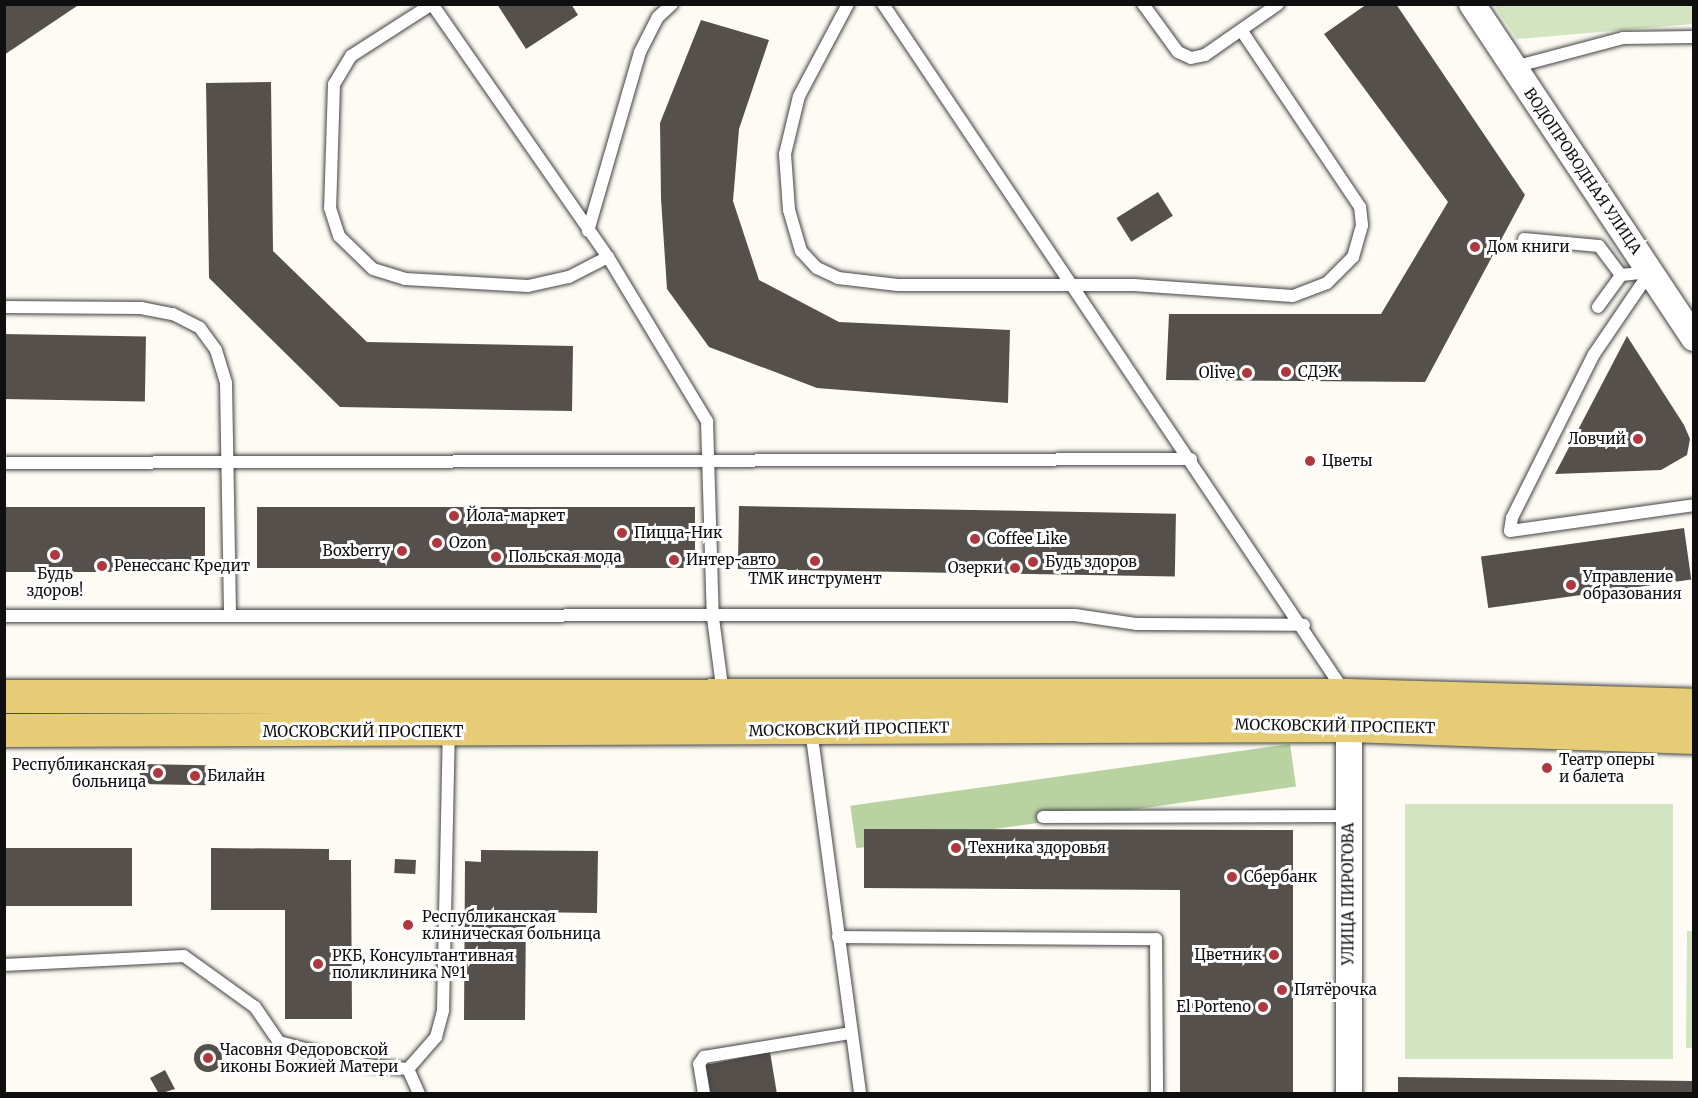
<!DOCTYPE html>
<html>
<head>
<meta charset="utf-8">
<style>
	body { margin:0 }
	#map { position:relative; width:1698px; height:1098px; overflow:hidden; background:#fdfbf3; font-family:Merriweather,serif }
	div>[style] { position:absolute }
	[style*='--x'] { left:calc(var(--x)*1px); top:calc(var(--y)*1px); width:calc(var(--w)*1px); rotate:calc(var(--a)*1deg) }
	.green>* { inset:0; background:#d3e4c0; transform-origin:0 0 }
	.forest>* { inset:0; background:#b8d3a1; transform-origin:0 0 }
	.building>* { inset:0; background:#56504d; transform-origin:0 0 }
	.round { border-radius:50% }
	.roads { filter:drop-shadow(0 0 2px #424242) drop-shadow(0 0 2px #424242) }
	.lane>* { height:12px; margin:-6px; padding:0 6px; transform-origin:6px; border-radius:6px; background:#fff }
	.street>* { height:26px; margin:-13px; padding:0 13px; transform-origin:13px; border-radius:13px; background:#fff }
	.primary>* { height:33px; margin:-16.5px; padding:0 16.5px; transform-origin:16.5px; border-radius:16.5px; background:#e7cc78 }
	.dots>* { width:16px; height:16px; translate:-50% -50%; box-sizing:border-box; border:3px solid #fff; border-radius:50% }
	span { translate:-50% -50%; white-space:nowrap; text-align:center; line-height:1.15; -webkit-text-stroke:6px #fff; paint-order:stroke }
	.street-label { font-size:15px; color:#0f0f0f }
	.poi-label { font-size:15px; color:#0f0f0f }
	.left { translate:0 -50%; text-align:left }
	.right { translate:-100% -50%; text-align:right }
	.frame { position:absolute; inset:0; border:6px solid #0f0f0f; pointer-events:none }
</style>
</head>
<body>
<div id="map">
	<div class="green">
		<i style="clip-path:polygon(1494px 5px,1693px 5px,1693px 24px,1517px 39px)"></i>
		<i style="left:1405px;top:804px;width:268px;height:255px"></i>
		<i style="clip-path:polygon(1687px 931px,1693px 931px,1693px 1048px,1686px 1048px)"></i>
	</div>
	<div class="forest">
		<i style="left:1290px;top:744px;width:43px;height:444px;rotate:82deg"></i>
	</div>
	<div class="building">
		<i style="clip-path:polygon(4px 4px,80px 4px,4px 55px)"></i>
		<i style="clip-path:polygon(497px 4px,571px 4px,578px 15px,526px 49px)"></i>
		<i style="clip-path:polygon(1367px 4px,1396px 4px,1525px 195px,1425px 382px,1166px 380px,1169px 314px,1381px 314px,1448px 202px,1324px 34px)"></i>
		<i style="clip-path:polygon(701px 20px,769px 40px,739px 129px,733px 201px,759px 280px,839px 322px,1010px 330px,1008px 403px,817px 388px,709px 347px,667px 289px,661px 199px,660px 123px)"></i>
		<i style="clip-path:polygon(271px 82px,273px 251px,367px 342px,573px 346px,572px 411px,340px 407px,209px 278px,206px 83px)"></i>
		<i style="left:1158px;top:192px;width:28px;height:49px;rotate:58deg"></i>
		<i style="left:4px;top:334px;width:142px;height:65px;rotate:1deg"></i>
		<i style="clip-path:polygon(1627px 336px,1684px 425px,1690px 439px,1687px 455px,1661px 470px,1555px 474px)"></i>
		<i style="left:739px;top:506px;width:437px;height:63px;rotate:1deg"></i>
		<i style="left:205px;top:507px;width:65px;height:201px;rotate:90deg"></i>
		<i style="left:695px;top:507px;width:61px;height:438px;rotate:90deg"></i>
		<i style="left:1684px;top:528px;width:52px;height:205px;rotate:82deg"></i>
		<i style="left:140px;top:764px;width:66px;height:20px;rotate:1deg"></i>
		<i style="clip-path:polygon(864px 829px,1293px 830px,1293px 1094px,1180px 1094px,1180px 890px,864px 888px)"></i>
		<i style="left:4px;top:848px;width:128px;height:58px"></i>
		<i style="clip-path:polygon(211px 848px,329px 849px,329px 860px,351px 860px,352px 1019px,285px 1019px,285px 910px,211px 910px)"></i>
		<i style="clip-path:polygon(481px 850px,598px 851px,597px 913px,526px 912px,525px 1020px,464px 1020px,465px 861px,481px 862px)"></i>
		<i style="left:395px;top:859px;width:21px;height:14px;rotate:3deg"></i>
		<i class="round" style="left:194px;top:1044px;width:28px;height:28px"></i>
		<i style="clip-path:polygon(770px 1052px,777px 1094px,711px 1094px,705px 1065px)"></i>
		<i style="clip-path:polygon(165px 1070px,175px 1089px,159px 1094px,150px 1078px)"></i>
		<i style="clip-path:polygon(1398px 1077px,1694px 1081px,1694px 1094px,1398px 1094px)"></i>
	</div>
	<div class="roads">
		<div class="lane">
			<i style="--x:432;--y:4;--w:308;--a:55.2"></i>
			<i style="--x:608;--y:257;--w:192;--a:58.9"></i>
			<i style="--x:707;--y:421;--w:197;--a:88.3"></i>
			<i style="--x:713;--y:618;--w:77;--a:82.5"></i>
			<i style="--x:432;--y:4;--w:96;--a:147.3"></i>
			<i style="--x:351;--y:56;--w:33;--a:121"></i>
			<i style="--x:334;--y:84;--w:124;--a:91.8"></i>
			<i style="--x:330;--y:208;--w:29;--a:72"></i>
			<i style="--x:339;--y:236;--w:47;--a:44.1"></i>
			<i style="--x:373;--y:269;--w:34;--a:17"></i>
			<i style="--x:405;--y:279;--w:123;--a:3.3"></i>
			<i style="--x:528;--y:286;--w:42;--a:-12.4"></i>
			<i style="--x:569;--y:277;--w:44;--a:-27.1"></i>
			<i style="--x:848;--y:4;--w:104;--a:118"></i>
			<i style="--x:799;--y:96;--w:60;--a:103.6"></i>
			<i style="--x:785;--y:154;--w:56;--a:85.9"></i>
			<i style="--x:789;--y:210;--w:43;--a:73.7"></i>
			<i style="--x:801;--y:251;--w:23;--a:47"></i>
			<i style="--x:817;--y:268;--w:23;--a:25"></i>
			<i style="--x:838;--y:278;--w:60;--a:6.7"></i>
			<i style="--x:898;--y:285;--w:236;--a:0"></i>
			<i style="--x:1134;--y:285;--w:159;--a:4"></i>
			<i style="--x:1293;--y:296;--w:36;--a:-21"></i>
			<i style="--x:1327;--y:283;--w:37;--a:-45"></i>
			<i style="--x:1353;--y:257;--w:33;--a:-74"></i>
			<i style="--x:1362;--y:225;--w:18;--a:-96"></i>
			<i style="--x:1360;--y:207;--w:213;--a:-123.9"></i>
			<i style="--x:883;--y:4;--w:827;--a:56.14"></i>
			<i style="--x:1143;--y:4;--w:59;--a:53.9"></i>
			<i style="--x:1178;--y:52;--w:14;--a:25"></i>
			<i style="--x:1191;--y:58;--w:14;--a:-12"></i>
			<i style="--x:1205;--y:55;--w:89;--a:-34.9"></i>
			<i style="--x:1514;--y:67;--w:113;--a:-14.9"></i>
			<i style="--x:1623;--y:38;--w:71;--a:-0.8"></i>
			<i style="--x:588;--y:231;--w:186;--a:-73.8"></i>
			<i style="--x:640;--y:52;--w:39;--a:-63"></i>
			<i style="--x:658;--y:17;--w:19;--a:-43"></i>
			<i style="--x:1524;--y:239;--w:75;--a:5.3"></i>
			<i style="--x:1599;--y:246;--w:36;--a:53"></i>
			<i style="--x:1650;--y:272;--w:99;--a:124.3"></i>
			<i style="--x:1594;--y:354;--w:183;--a:116.6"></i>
			<i style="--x:1512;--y:518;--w:13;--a:99"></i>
			<i style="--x:1510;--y:531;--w:186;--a:-8"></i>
			<i style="--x:4;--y:307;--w:137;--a:0.4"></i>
			<i style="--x:141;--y:308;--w:33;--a:11"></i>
			<i style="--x:173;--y:314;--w:30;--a:27"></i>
			<i style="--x:200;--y:328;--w:27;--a:54"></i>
			<i style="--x:216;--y:350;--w:34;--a:73"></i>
			<i style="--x:226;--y:383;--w:233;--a:89"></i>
			<i style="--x:1598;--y:307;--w:39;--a:-54"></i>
			<i style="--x:1621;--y:275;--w:29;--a:-6"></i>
			<i style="--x:4;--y:463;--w:1187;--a:-0.19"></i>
			<i style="--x:4;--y:616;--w:1071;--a:-0.05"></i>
			<i style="--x:1075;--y:615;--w:63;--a:8.3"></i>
			<i style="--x:1137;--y:624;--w:167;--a:0.3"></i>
			<i style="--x:811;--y:730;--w:367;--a:82.3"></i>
			<i style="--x:1043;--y:817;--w:306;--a:-0.2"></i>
			<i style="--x:838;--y:937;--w:318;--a:0.4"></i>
			<i style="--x:1156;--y:939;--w:155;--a:89.6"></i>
			<i style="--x:4;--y:965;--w:180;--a:-2.9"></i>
			<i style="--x:184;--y:956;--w:87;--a:35.7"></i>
			<i style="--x:255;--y:1007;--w:42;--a:55.6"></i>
			<i style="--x:279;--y:1042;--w:90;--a:14.8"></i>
			<i style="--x:366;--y:1065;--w:42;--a:5.4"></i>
			<i style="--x:408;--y:1069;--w:27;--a:66"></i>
			<i style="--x:408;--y:1069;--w:43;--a:-48.8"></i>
			<i style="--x:436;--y:1037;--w:28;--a:-75"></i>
			<i style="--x:443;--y:1010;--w:278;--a:-88.8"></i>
			<i style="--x:704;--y:1094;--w:30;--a:-99"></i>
			<i style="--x:699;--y:1064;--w:9;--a:-54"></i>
			<i style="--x:704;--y:1057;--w:149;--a:-9.3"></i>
		</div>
		<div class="street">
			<i style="--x:1472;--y:4;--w:401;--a:56.4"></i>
			<i style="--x:1349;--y:1094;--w:369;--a:-90"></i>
		</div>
		<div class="primary">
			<i style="--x:4;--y:696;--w:1342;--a:-0.04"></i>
			<i style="--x:1346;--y:695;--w:348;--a:1.6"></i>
			<i style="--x:4;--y:730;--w:1345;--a:-0.21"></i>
			<i style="--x:1349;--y:725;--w:345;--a:2"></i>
		</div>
	</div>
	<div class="dots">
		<i style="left:1475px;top:247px;background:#ae383e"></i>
		<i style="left:1286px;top:372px;background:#ae383e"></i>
		<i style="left:1247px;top:373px;background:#ae383e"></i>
		<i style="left:1638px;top:439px;background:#ae383e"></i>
		<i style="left:1310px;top:461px;background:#ae383e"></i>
		<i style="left:454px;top:516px;background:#ae383e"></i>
		<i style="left:622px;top:533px;background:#ae383e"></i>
		<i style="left:975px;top:539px;background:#ae383e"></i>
		<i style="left:437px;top:543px;background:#ae383e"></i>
		<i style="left:402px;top:551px;background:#ae383e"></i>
		<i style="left:55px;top:555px;background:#ae383e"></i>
		<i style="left:496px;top:557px;background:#ae383e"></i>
		<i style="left:674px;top:560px;background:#ae383e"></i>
		<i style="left:815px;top:561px;background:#ae383e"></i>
		<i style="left:1033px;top:562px;background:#ae383e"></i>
		<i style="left:102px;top:566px;background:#ae383e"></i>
		<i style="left:1015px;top:568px;background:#ae383e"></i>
		<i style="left:1571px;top:585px;background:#ae383e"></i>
		<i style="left:1547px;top:768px;background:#ae383e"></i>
		<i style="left:158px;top:773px;background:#ae383e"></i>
		<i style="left:195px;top:776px;background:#ae383e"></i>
		<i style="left:956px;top:848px;background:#ae383e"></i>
		<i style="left:1232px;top:877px;background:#ae383e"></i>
		<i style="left:408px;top:925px;background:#ae383e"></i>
		<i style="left:1274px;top:955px;background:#ae383e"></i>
		<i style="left:318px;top:964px;background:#ae383e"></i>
		<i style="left:1282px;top:990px;background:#ae383e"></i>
		<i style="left:1263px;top:1007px;background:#ae383e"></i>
		<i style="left:208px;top:1058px;background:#ae383e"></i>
	</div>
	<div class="street-label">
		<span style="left:1583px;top:171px;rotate:56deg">ВОДОПРОВОДНАЯ УЛИЦА</span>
		<span style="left:1335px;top:726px;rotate:1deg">МОСКОВСКИЙ ПРОСПЕКТ</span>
		<span style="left:849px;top:729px;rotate:-1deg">МОСКОВСКИЙ ПРОСПЕКТ</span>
		<span style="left:363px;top:732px">МОСКОВСКИЙ ПРОСПЕКТ</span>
		<span style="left:1348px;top:894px;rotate:-90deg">УЛИЦА ПИРОГОВА</span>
	</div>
	<div class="poi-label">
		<span class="left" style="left:1487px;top:247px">Дом книги</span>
		<span class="left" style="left:1298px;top:372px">СДЭК</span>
		<span class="right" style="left:1235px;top:373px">Olive</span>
		<span class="right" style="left:1626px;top:439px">Ловчий</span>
		<span class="left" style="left:1322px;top:461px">Цветы</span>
		<span class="left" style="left:466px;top:516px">Йола-маркет</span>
		<span class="left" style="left:634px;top:533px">Пицца-Ник</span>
		<span class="left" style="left:987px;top:539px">Coffee Like</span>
		<span class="left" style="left:449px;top:543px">Ozon</span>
		<span class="right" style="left:390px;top:551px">Boxberry</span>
		<span class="left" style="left:508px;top:557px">Польская мода</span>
		<span class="left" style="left:686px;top:560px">Интер-авто</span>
		<span class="left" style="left:1045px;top:562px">Будь здоров</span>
		<span class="left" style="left:114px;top:566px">Ренессанс Кредит</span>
		<span class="right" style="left:1003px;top:568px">Озерки</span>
		<span style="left:55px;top:582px">Будь<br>здоров!</span>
		<span class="left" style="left:1583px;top:585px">Управление<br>образования</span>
		<span style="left:815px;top:579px">ТМК инструмент</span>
		<span class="left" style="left:1559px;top:768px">Театр оперы<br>и балета</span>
		<span class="right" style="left:146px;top:773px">Республиканская<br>больница</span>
		<span class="left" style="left:207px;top:776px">Билайн</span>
		<span class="left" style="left:968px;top:848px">Техника здоровья</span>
		<span class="left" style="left:1244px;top:877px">Сбербанк</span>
		<span class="left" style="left:422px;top:925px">Республиканская<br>клиническая больница</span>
		<span class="left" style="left:332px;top:964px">РКБ, Консультантивная<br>поликлиника №1</span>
		<span class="right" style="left:1262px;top:955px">Цветник</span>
		<span class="left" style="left:1294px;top:990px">Пятёрочка</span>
		<span class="right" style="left:1251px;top:1007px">El Porteno</span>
		<span class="left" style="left:220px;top:1058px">Часовня Федоровской<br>иконы Божией Матери</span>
	</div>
	<div class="frame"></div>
</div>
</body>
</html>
